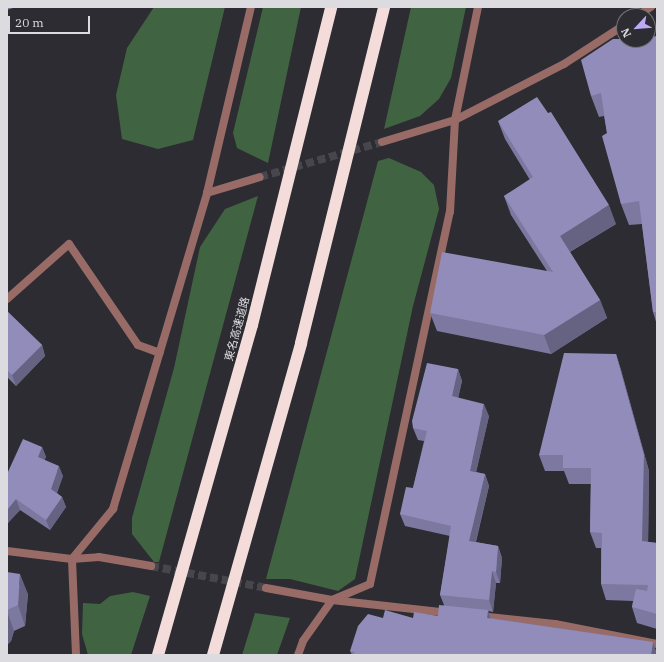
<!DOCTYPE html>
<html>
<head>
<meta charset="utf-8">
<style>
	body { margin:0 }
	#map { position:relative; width:664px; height:662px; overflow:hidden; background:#2c2c32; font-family:"IBM Plex Serif","Noto Sans JP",serif }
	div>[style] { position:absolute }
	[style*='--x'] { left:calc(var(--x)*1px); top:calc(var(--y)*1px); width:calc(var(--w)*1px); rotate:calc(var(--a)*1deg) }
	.forest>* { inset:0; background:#406441 }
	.street-tunnel>* { height:8px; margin-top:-4px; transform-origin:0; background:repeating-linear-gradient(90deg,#46464c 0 8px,transparent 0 12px) }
	.street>* { height:8px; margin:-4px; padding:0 4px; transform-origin:4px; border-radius:4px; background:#986b67 }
	.highway>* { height:12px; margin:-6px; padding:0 6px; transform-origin:6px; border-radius:6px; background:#f3dcd9 }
	.wall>* { inset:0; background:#7d78a0 }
	.shaded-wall>* { inset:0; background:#666282 }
	.building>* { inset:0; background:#918cba }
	span { translate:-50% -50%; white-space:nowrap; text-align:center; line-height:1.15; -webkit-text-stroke:4px #2c2c32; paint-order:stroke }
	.street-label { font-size:11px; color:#dcdbdf }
	.frame { position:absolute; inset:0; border:8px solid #dcdbdf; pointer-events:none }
	.north { position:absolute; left:616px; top:8px; width:40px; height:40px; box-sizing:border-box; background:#2c2c32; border:1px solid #727277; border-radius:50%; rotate:244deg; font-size:11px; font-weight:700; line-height:16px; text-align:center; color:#dcdbdf }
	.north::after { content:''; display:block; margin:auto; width:14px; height:18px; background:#bcaaf6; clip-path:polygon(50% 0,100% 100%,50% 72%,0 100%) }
	.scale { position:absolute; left:8px; top:16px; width:82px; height:18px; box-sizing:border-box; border:2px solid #dcdbdf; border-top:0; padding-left:5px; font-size:12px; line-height:14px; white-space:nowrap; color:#dcdbdf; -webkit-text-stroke:3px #2c2c32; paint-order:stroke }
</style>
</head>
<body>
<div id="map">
	<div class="forest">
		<i style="clip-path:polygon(154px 7px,225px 7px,193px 140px,158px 149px,122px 139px,116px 95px,127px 48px)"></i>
		<i style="clip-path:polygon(263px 7px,301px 7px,268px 163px,237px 148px,233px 133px)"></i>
		<i style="clip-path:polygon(411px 7px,466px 7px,451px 78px,439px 99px,420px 116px,384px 129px)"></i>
		<i style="clip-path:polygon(389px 158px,421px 172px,434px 185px,439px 209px,413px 306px,355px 579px,338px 591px,290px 579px,266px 579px,378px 161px)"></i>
		<i style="clip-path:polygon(258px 196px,159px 562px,154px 562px,132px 534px,132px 518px,174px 368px,200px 247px,225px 209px)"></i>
		<i style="clip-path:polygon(133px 592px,150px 596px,131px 655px,88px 655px,82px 634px,83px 603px,100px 604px,110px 596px)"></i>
		<i style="clip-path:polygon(255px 613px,290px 618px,277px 655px,242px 655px)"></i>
	</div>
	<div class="street-tunnel">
		<i style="--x:260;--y:177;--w:127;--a:-16"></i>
		<i style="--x:151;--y:566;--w:117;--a:10.8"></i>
	</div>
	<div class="street">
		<i style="--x:637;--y:16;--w:17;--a:-33"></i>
		<i style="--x:382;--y:142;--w:76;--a:-16.8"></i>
		<i style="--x:455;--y:120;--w:123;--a:-27.2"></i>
		<i style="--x:564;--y:64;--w:72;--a:-33"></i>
		<i style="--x:207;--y:193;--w:55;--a:-16.8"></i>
		<i style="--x:7;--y:299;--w:83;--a:-41.6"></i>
		<i style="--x:69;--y:244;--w:122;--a:55.7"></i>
		<i style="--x:138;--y:345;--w:23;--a:20"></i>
		<i style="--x:7;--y:551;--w:65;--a:7"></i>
		<i style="--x:72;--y:559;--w:27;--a:-4"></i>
		<i style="--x:99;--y:557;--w:53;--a:9.8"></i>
		<i style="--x:266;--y:588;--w:67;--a:10.3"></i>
		<i style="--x:332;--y:600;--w:118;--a:6.3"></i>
		<i style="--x:480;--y:616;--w:75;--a:6.1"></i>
		<i style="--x:555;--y:624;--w:104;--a:11.1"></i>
		<i style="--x:76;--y:655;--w:96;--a:-92.4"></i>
		<i style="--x:72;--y:559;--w:65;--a:-50.6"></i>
		<i style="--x:113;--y:509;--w:330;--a:-73.4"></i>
		<i style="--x:207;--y:193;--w:191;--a:-76.7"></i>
		<i style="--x:298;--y:655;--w:15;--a:-70"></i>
		<i style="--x:303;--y:641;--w:50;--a:-54.7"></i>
		<i style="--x:332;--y:600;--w:41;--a:-22.8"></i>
		<i style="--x:370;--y:584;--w:381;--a:-77.9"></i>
		<i style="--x:450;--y:212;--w:92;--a:-86.9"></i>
		<i style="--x:455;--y:120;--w:115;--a:-78.5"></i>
	</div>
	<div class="highway">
		<i style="--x:158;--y:655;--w:343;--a:-74.1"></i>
		<i style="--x:252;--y:325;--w:328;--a:-76"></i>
		<i style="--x:213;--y:655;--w:324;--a:-74.2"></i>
		<i style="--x:301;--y:343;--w:346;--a:-76.1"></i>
	</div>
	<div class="wall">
		<i style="clip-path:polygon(7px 7px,16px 7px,7px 10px)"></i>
		<i style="clip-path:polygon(657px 36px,657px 325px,653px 312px,642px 224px,629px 225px,621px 204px,607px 133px,604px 116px,599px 117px,591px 96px)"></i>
		<i style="clip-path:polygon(498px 121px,616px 224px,570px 252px,600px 300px,607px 318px,551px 354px,437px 331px,430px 313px,547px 271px,511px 215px,504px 196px,530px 180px,505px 139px)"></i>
		<i style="clip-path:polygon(7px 311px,42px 345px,45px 356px,16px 386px,7px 377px)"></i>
		<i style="clip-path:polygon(616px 354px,621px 370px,649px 471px,648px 542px,657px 543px,657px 629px,637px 623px,632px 607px,633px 601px,606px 600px,601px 584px,601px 548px,596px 548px,590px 532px,591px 484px,569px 484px,564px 471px,545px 471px,539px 455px)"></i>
		<i style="clip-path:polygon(458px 369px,462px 381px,458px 398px,489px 416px,476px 472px,485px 474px,489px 486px,476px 542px,498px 546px,502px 558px,500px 583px,496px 583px,493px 612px,488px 611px,491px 618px,653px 642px,657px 655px,352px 655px,350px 651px,383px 618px,413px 618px,438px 616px,444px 605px,440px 595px,450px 536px,405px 526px,400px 514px,413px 488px,424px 441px,418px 440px,413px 428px)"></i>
		<i style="clip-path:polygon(42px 447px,46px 457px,44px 460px,63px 476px,57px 493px,62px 497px,66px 507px,50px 530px,20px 510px,7px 524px,7px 474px)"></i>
		<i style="clip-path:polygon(7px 572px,28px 594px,25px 626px,14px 631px,11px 641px,7px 645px)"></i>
	</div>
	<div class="shaded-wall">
		<i style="clip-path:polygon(609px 205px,616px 224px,566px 254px,560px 236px)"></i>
		<i style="clip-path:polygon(600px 300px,607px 318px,551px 354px,544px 335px)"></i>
		<i style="clip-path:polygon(42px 345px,45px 356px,16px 386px,12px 375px)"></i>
		<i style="clip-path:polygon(616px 354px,621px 370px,649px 471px,648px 557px,642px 541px)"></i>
		<i style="clip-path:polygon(458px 369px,462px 381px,456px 408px,452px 396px)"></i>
		<i style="clip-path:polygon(484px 404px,489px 416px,474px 482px,470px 471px)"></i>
		<i style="clip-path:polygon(42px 447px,46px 457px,41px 467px,38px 457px)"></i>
		<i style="clip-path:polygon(59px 466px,63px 476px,54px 499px,51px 489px)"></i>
		<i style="clip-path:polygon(485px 474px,489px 486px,473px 552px,469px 541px)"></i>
		<i style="clip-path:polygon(62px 497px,66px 507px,50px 530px,46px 520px)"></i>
		<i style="clip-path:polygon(16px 499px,20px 510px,7px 524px,7px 510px)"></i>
		<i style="clip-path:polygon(498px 546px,502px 558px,500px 583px,496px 572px)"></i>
		<i style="clip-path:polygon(492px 571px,496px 583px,493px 612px,489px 600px)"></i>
		<i style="clip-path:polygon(20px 574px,28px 594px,25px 626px,18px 605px)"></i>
		<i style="clip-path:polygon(488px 610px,492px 623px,487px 618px)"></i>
		<i style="clip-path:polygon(7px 611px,14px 631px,11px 641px,7px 645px)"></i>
		<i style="clip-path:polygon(653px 642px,657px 654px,657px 655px,651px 655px)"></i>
	</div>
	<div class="building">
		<i style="clip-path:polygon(657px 36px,657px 312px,653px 312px,639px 201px,621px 204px,602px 136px,607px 133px,601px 93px,591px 96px,581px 60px,613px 39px,624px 39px,624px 40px,648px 40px,648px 37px)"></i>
		<i style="clip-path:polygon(537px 97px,548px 113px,551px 112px,609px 205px,560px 236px,600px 300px,544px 335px,430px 313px,442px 252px,553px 272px,504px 196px,533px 177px,498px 121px)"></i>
		<i style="clip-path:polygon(7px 311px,42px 345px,12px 375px,7px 370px)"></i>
		<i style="clip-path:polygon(564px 353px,616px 354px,644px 455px,642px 541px,657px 543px,657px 614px,632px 607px,636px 589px,647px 591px,648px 585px,601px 584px,602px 533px,590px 532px,591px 468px,563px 468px,563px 455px,539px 455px)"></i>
		<i style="clip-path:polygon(427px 363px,458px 369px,452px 396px,484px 404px,470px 471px,485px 474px,469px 541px,498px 546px,496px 572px,492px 571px,489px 600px,440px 595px,451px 526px,400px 514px,406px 487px,413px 488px,427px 431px,413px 428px,412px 421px)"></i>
		<i style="clip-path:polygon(23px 439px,42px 447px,38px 457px,59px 466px,51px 489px,62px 497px,46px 520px,16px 499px,7px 510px,7px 474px)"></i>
		<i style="clip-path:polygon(7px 572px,20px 574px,18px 605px,7px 610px)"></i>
		<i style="clip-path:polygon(439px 605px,488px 610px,487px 618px,653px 642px,651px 655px,352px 655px,355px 652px,350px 651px,358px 626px,368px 614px,383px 618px,385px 610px,413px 618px,414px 612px,438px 616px)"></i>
	</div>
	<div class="street-label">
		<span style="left:237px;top:329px;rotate:-75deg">東名高速道路</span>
	</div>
	<div class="frame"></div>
	<div class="north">N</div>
	<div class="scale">20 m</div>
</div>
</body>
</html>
